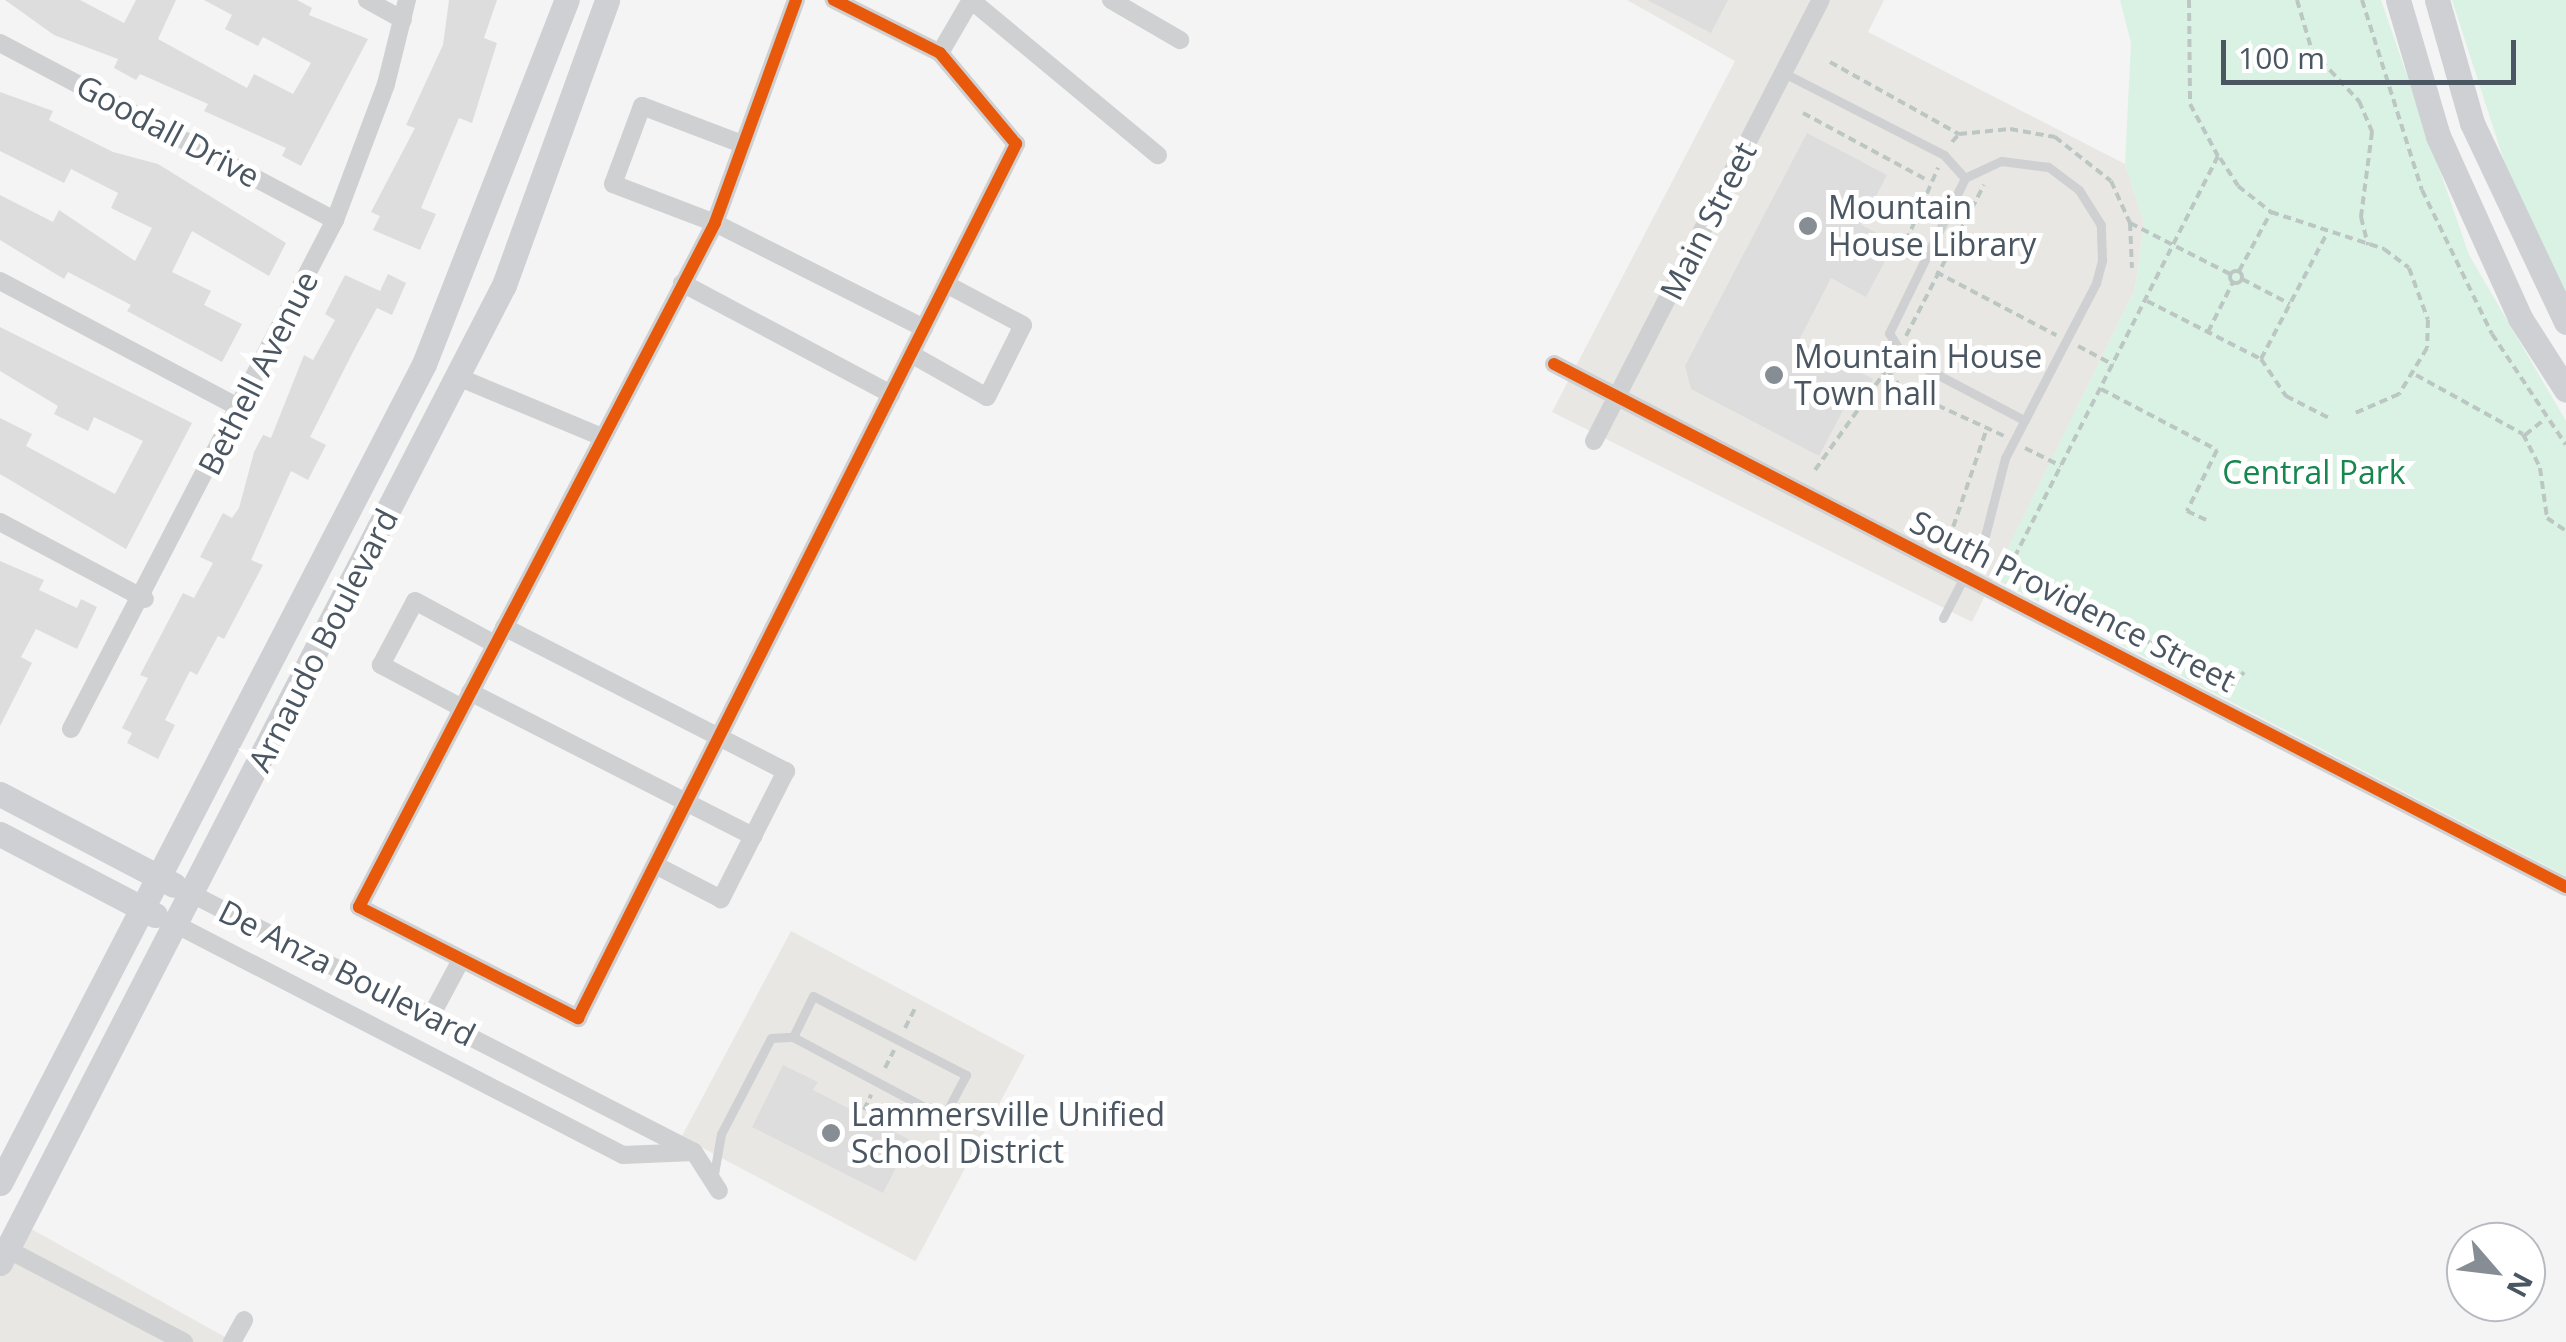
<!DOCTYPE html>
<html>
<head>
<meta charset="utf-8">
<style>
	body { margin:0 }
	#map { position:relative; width:2566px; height:1342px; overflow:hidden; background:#f4f4f4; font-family:"Open Sans",sans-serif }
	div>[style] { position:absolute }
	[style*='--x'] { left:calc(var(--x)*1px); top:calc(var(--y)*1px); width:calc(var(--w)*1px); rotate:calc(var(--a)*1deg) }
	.commercial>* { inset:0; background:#e8e7e3; transform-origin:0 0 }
	.green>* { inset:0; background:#d9f2e3 }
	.building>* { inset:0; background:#ddddde }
	.path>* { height:4px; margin-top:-2px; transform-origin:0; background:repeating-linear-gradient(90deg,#bcc7c4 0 8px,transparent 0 13px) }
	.path>.ring { margin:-2px; padding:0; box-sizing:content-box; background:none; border:4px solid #bcc7c4; border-radius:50% }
	.lane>* { height:9px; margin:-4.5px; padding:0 4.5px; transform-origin:4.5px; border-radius:4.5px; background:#ced0d2 }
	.street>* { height:18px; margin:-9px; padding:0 9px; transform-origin:9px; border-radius:9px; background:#ced0d2 }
	.secondary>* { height:25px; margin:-12.5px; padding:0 12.5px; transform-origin:12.5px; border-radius:12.5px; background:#ced0d4 }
	.cycleway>* { height:12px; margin:-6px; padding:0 6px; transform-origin:6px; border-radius:6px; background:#e8590c }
	.dots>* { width:28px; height:28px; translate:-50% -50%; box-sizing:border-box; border:5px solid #fff; border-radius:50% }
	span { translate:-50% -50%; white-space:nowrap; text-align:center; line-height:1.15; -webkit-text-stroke:10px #fff; paint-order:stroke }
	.street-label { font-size:32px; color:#4a5661 }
	.poi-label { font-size:32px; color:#4a5661 }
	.left { translate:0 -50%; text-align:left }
	.park-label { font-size:32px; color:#17864f }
	.north { position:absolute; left:2446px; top:1222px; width:100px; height:100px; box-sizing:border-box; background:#fff; border:2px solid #b7bbc0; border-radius:50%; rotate:118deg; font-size:28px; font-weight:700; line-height:40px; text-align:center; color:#4a5661 }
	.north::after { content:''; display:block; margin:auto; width:35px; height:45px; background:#868d94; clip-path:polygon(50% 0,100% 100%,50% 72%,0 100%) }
	.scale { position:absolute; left:2221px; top:40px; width:295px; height:45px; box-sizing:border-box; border:5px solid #4a5661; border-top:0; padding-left:12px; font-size:30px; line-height:35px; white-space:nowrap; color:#4a5661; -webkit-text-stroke:8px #fff; paint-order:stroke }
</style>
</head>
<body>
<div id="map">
	<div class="commercial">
		<i style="clip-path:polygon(1627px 0,1884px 0,1868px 32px,2125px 164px,2144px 223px,2135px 289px,1972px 622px,1552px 412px,1735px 61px)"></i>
		<i style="left:791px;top:931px;width:265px;height:233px;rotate:28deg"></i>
		<i style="clip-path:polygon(26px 1226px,234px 1342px,0 1342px,0 1277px)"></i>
	</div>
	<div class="green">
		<i style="clip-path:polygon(2120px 0,2381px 0,2469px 255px,2566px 421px,2566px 876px,1993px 578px,2135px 289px,2144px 223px,2125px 164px,2131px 43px)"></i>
		<i style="clip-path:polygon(2452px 0,2566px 0,2566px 295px,2514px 192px)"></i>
	</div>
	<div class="building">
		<i style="clip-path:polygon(5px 0,80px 0,124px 23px,136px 0,176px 0,158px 39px,247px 88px,254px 74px,293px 94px,311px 63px,263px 37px,258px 46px,225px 29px,232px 15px,204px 0,297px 0,312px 8px,309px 15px,368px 39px,301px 166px,282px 156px,286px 148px,204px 111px,208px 104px,140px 74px,136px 80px,114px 68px,118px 59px,54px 35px)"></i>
		<i style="clip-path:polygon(449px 0,497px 0,484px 38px,497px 43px,472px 123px,459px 118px,421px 208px,436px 214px,420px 250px,373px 230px,380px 216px,371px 212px,415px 128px,406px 125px,443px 45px)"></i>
		<i style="clip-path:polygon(1647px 0,1728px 0,1711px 33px)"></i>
		<i style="clip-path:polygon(0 92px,53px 111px,49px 120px,113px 152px,158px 164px,286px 243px,269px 276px,192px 231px,172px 272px,211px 291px,204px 305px,242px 324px,222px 362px,127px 311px,131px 305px,68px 272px,64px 279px,0 240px,0 195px,53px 222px,59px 210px,135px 261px,152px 228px,111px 208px,118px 193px,71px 169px,64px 183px,0 151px)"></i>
		<i style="clip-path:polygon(1807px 133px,1887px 175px,1861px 225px,1895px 242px,1866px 297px,1831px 278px,1799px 340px,1873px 379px,1862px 401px,1851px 395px,1819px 456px,1691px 389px,1685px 366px)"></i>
		<i style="clip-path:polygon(388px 274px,406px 283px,392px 315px,377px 308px,354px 350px,310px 437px,326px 445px,308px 480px,291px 471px,251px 560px,263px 565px,224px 639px,218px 636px,197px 675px,190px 671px,165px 720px,175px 725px,158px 759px,127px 743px,132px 733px,122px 728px,148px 678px,140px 675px,183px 593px,194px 598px,213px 563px,200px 557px,223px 513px,232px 518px,239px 508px,254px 452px,263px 435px,271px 438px,304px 355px,313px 360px,335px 320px,325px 314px,345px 275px,380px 291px)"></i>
		<i style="clip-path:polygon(0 327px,192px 423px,126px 549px,0 474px,0 418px,32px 434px,26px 446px,115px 494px,143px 441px,94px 417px,88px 431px,54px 414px,58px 406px,0 371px)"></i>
		<i style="clip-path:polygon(0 561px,44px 580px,39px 590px,77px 608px,81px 599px,97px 607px,77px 649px,36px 629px,21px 657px,32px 663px,0 726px)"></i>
		<i style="clip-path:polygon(783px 1065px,818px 1082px,813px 1090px,910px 1140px,883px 1193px,752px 1127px)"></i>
	</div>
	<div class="path">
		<i style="--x:2189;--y:0;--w:104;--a:89.4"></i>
		<i style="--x:2190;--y:104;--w:59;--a:61.7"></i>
		<i style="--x:2218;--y:156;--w:464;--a:116.9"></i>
		<i style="--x:2008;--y:570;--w:253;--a:27.1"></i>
		<i style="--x:2233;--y:685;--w:17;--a:-50"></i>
		<i style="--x:2297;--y:0;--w:53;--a:73.6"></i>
		<i style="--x:2312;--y:51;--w:69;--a:46.8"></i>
		<i style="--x:2359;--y:101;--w:34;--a:67"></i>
		<i style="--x:2372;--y:132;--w:86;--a:97.4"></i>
		<i style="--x:2361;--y:217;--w:29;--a:76"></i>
		<i style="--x:2362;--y:0;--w:199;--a:72.5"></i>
		<i style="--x:2422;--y:190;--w:160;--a:64.1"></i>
		<i style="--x:2492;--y:334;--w:133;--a:56.3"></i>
		<i style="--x:1830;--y:62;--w:148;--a:29.2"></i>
		<i style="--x:1803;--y:113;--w:143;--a:28.4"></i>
		<i style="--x:1952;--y:142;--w:11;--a:-49"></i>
		<i style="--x:1959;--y:134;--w:51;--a:-5.6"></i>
		<i style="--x:2010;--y:129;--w:46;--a:10.1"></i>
		<i style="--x:2055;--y:137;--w:71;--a:38.2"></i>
		<i style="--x:2111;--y:181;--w:46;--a:65.7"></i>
		<i style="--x:2130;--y:223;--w:112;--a:27"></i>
		<i style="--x:2220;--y:158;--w:33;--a:57"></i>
		<i style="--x:2238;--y:186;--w:42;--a:38.2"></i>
		<i style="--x:2271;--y:212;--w:119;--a:18.1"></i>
		<i style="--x:2384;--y:249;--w:31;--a:37"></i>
		<i style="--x:2409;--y:268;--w:55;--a:69.9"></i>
		<i style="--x:2428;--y:320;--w:28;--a:92"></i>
		<i style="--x:2427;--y:348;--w:54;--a:121.3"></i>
		<i style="--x:2399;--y:394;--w:50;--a:156.5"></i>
		<i style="--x:2130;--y:223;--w:45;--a:87.5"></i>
		<i style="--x:1910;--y:258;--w:10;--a:-151"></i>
		<i style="--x:1901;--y:253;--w:93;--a:-66.5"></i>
		<i class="ring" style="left:2230px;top:271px;width:8px;height:8px"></i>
		<i style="--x:2239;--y:271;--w:67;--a:-61.5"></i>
		<i style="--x:1936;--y:272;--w:136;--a:27.7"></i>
		<i style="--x:2242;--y:279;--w:54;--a:27.5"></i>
		<i style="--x:2147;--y:301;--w:128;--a:27"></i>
		<i style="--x:2261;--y:359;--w:140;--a:-62.3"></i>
		<i style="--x:2208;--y:332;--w:56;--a:-63.4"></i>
		<i style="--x:1906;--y:336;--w:170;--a:-62.7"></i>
		<i style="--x:2078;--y:346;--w:40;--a:28"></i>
		<i style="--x:2261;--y:359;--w:45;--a:56"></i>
		<i style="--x:2286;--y:396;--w:51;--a:27.1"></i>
		<i style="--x:1888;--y:371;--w:23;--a:52"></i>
		<i style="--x:1902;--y:389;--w:112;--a:24.7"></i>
		<i style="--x:2416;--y:375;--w:122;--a:28.9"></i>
		<i style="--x:2523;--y:434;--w:38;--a:63"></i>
		<i style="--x:2540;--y:468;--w:50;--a:82"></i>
		<i style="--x:2547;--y:518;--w:23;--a:34"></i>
		<i style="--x:2101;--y:389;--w:131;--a:27.7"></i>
		<i style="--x:2217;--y:450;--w:68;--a:116.2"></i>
		<i style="--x:2187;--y:511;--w:23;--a:25"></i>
		<i style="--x:2525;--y:435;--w:26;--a:-39"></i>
		<i style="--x:2025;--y:448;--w:40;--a:26.6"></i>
		<i style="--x:1815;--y:470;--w:133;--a:-54.5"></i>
		<i style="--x:1949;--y:539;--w:117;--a:-71.1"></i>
		<i style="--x:905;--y:1028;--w:25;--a:-63"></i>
		<i style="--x:885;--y:1068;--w:20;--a:-63"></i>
		<i style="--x:864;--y:1110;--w:17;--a:-65"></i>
	</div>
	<div class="lane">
		<i style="--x:1784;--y:73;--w:180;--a:27.1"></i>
		<i style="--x:1944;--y:155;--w:31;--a:48"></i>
		<i style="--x:1943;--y:618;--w:92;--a:-62.9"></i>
		<i style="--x:1985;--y:536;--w:81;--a:-75.6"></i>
		<i style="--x:2005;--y:458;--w:197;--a:-62.5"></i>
		<i style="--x:2096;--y:283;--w:24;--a:-75"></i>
		<i style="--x:2102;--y:260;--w:35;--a:-92"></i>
		<i style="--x:2101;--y:225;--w:41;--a:-122.2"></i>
		<i style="--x:2079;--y:190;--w:39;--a:-143"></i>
		<i style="--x:2048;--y:167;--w:47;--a:-172.7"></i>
		<i style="--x:2001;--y:161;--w:40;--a:155"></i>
		<i style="--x:1965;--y:178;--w:173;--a:116.1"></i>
		<i style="--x:1889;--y:333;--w:28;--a:58"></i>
		<i style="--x:1904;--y:357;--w:136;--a:27.7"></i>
		<i style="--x:714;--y:1174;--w:41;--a:-80.1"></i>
		<i style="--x:721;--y:1134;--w:108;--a:-62.5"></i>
		<i style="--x:771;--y:1038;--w:22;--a:-3"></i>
		<i style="--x:793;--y:1037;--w:163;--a:28.1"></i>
		<i style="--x:937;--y:1114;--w:10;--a:-17"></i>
		<i style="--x:947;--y:1111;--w:41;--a:-62.2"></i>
		<i style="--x:966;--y:1075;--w:172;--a:-152.7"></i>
		<i style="--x:813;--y:996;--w:46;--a:116"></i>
	</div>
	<div class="street">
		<i style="--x:367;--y:0;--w:41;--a:29.1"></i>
		<i style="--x:796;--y:0;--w:237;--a:110"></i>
		<i style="--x:715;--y:223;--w:771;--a:117.5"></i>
		<i style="--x:359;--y:907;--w:246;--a:26.9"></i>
		<i style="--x:578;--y:1018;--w:978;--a:-63.38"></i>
		<i style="--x:1016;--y:144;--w:119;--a:-129.9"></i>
		<i style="--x:940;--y:53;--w:119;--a:-153.4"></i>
		<i style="--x:971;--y:0;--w:243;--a:39.7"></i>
		<i style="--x:1111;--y:0;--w:80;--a:30.1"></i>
		<i style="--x:0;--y:43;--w:379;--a:27.9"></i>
		<i style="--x:940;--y:53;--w:61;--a:-59.7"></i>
		<i style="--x:742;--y:144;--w:107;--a:-159.2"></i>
		<i style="--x:642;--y:106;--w:83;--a:110.4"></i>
		<i style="--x:613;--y:184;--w:109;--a:20.9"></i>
		<i style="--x:715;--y:223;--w:234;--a:26.7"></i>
		<i style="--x:0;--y:281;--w:272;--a:27.9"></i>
		<i style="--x:682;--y:283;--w:237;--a:28"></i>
		<i style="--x:911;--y:354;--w:87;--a:29.5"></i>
		<i style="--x:987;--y:397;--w:80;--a:-63.4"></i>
		<i style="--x:1023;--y:325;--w:87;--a:-152"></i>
		<i style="--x:1554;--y:364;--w:1139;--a:27.33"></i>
		<i style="--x:458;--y:377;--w:156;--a:22.6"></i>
		<i style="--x:1594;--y:441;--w:496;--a:-62.8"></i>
		<i style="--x:0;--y:522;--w:164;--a:28"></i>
		<i style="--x:504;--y:627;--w:317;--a:27.1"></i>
		<i style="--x:786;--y:771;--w:144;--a:116.9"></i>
		<i style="--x:721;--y:899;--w:74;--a:-152.7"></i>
		<i style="--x:470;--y:692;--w:318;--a:27"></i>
		<i style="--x:462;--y:708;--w:92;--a:-152"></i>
		<i style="--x:381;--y:665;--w:72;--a:-62"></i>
		<i style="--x:415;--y:601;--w:91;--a:28.3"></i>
		<i style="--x:71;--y:729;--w:573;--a:-62.59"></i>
		<i style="--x:335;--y:220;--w:145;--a:-69.4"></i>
		<i style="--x:386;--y:84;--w:87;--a:-76"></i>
		<i style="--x:192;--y:894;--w:564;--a:27.2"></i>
		<i style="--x:694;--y:1152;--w:46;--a:57.3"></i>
		<i style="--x:175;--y:924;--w:504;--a:27.28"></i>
		<i style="--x:623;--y:1155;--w:71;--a:-2.4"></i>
		<i style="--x:431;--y:1016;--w:64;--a:-61.8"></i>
		<i style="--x:7;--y:1249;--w:200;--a:27.7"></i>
		<i style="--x:232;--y:1342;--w:25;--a:-61"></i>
	</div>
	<div class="secondary">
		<i style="--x:2398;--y:0;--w:142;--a:73.6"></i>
		<i style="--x:2438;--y:136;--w:200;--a:65.7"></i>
		<i style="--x:2520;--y:318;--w:85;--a:57.4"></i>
		<i style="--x:2437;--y:0;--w:128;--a:74.1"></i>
		<i style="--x:2472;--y:123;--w:220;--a:64.7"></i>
		<i style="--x:0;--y:794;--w:196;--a:27.6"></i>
		<i style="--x:0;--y:834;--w:175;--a:27.6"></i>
		<i style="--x:0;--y:1183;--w:922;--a:-62.63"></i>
		<i style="--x:424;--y:364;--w:391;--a:-68.6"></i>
		<i style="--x:0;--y:1263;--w:1100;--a:-62.74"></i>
		<i style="--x:504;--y:285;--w:303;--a:-70.1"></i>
	</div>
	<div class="cycleway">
		<i style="--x:796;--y:0;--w:237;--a:110"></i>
		<i style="--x:715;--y:223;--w:771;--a:117.5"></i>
		<i style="--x:359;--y:907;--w:246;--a:26.9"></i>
		<i style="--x:578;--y:1018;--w:978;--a:-63.38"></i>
		<i style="--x:1016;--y:144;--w:119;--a:-129.9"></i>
		<i style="--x:940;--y:53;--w:119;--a:-153.4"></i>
		<i style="--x:1554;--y:364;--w:1139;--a:27.33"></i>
	</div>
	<div class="dots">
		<i style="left:1808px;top:226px;background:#868d94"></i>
		<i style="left:1774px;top:375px;background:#868d94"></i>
		<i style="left:831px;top:1133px;background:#868d94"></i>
	</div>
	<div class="street-label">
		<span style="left:168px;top:131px;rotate:28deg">Goodall Drive</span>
		<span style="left:1708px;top:221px;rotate:-63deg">Main Street</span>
		<span style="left:258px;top:373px;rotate:-63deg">Bethell Avenue</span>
		<span style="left:2073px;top:601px;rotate:27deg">South Providence Street</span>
		<span style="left:323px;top:640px;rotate:-63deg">Arnaudo Boulevard</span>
		<span style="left:347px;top:973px;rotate:27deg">De Anza Boulevard</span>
	</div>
	<div class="poi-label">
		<span class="left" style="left:1828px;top:226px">Mountain<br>House Library</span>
		<span class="left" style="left:1794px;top:375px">Mountain House<br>Town hall</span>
		<span class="left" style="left:851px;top:1133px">Lammersville Unified<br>School District</span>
	</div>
	<div class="park-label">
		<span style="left:2314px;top:472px">Central Park</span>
	</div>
	<div class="north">N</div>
	<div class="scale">100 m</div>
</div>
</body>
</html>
